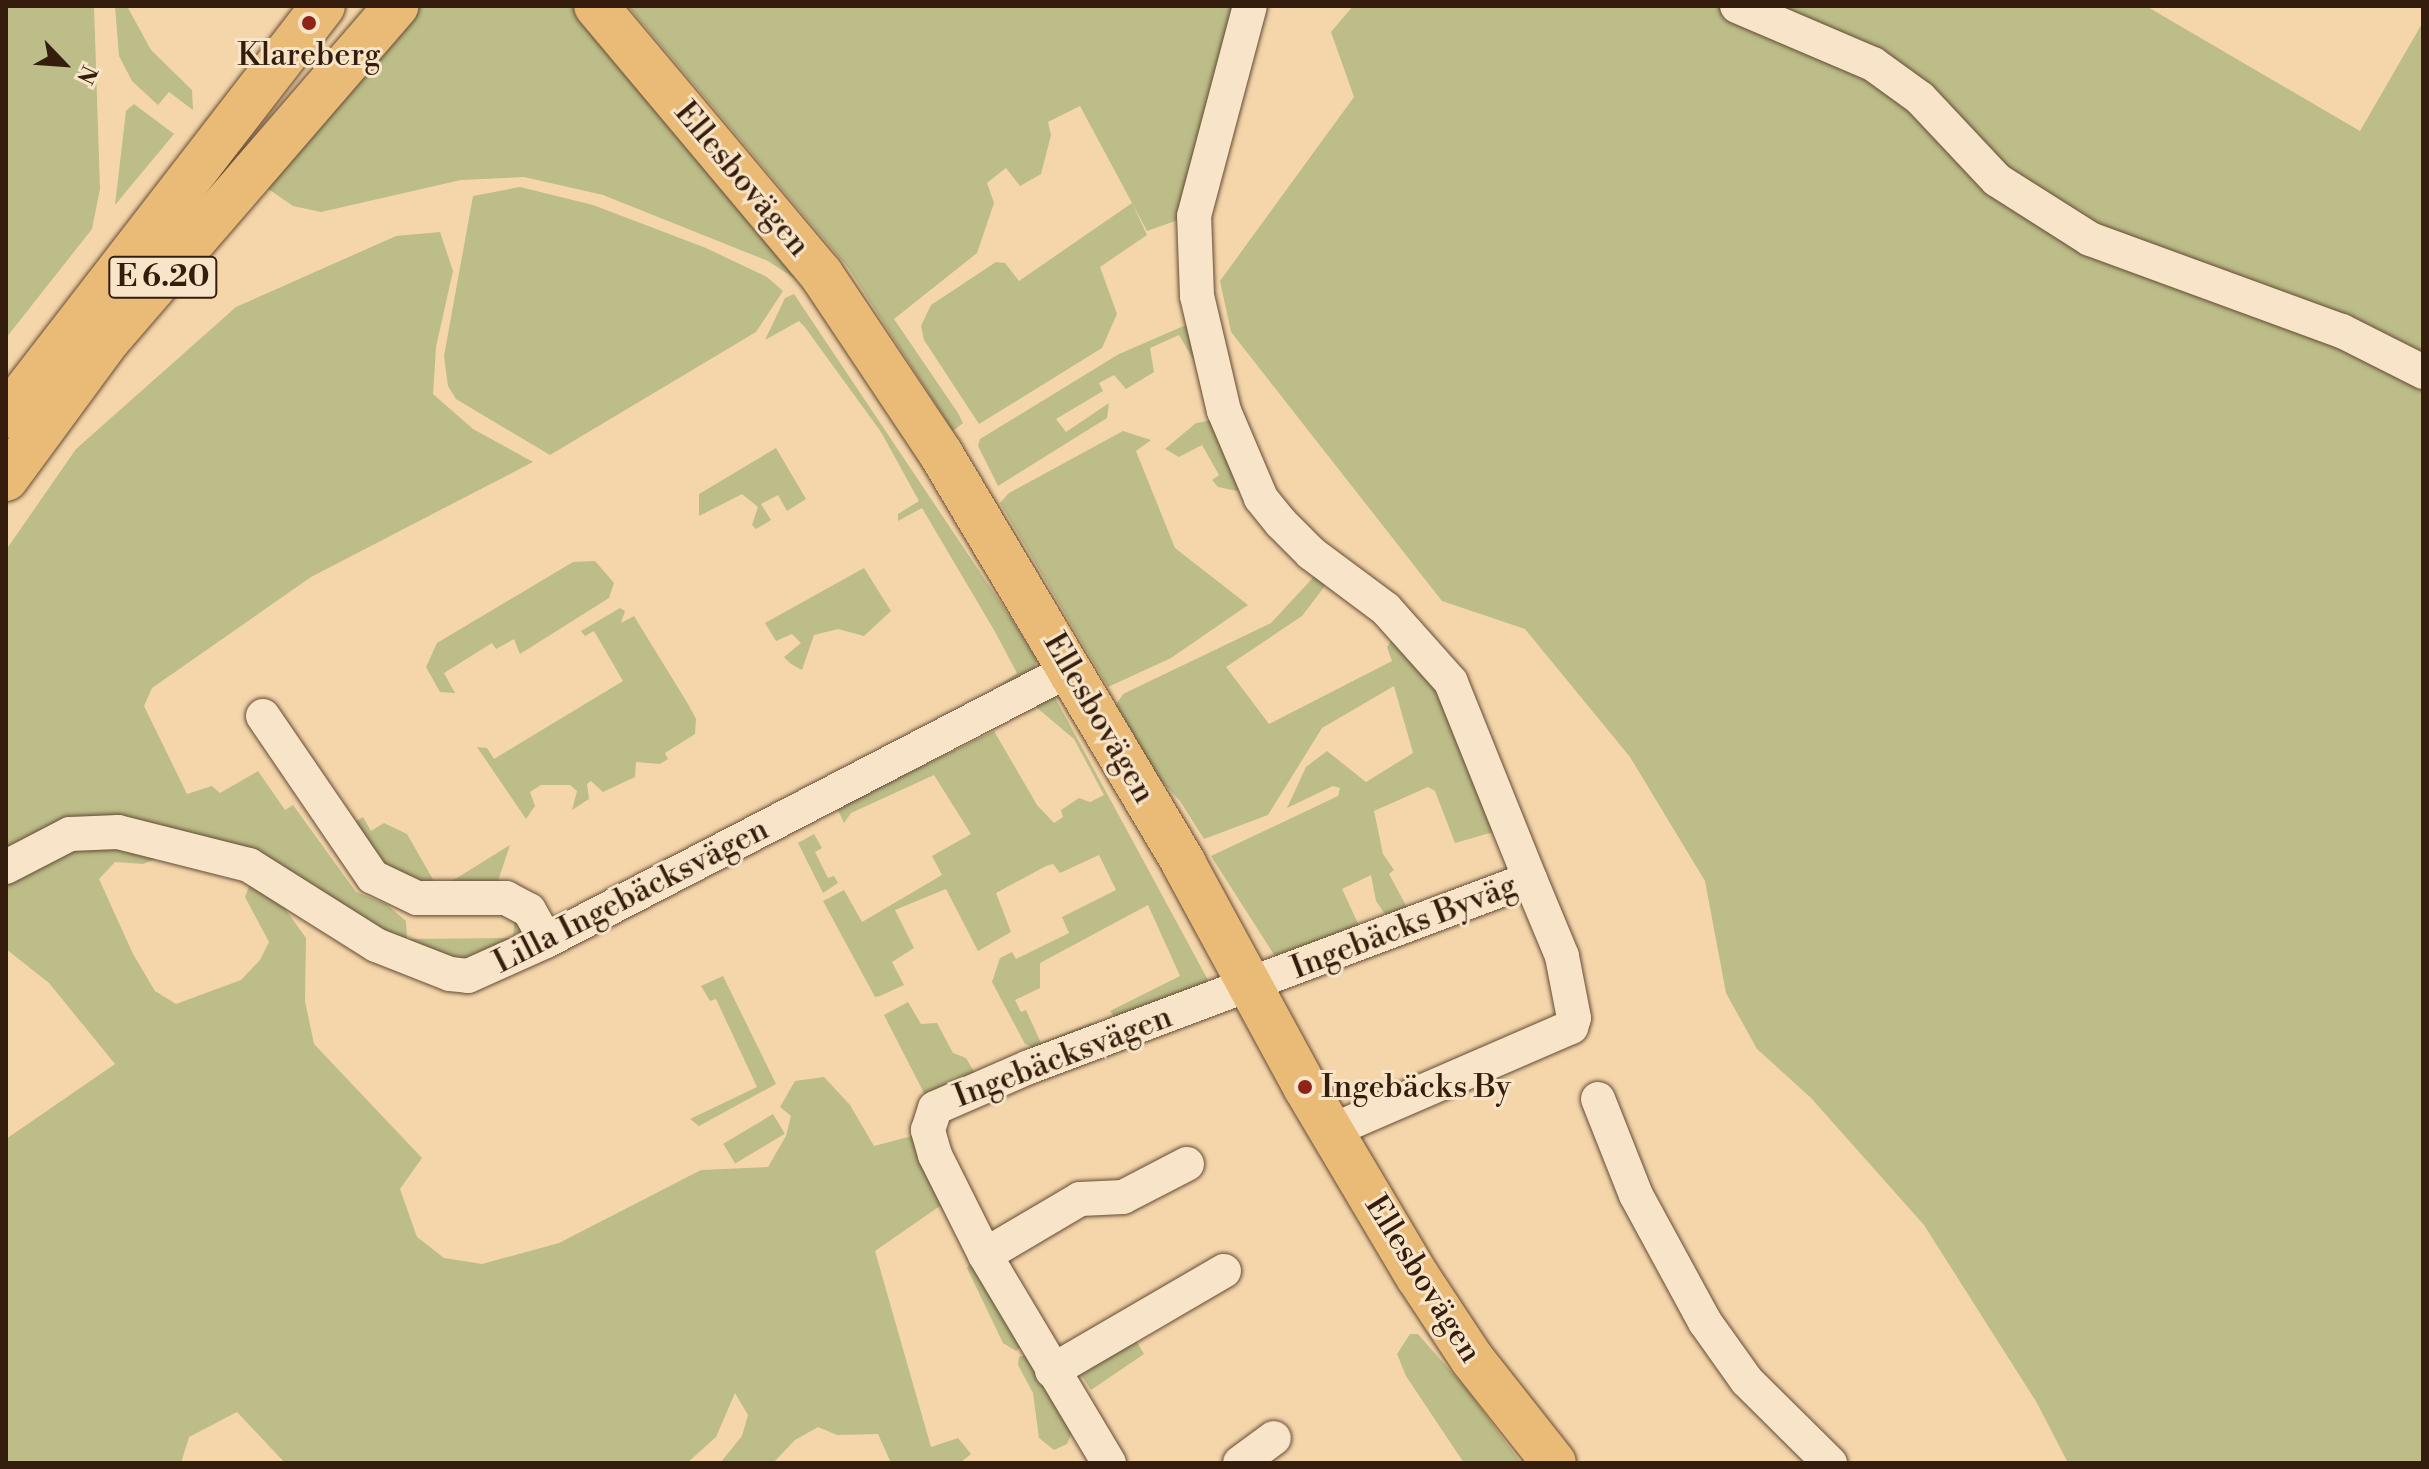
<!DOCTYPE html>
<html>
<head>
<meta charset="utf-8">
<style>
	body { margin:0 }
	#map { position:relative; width:2429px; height:1469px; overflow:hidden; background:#f5d6ab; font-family:"Libre Bodoni",serif }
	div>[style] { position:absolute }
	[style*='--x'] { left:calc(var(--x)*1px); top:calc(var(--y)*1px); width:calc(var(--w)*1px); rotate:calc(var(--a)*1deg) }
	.green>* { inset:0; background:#bcbd88; transform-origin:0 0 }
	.roads { filter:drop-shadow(0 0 2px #644b34) drop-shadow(0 0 2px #644b34) }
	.minor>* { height:34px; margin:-17px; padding:0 17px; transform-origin:17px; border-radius:17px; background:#f8e4c8 }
	.major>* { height:44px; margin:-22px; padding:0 22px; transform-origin:22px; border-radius:22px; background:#eabb76 }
	.highway>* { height:44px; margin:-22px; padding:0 22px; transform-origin:22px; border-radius:22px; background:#eabb76 }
	.dots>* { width:22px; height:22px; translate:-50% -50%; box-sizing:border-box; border:4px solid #f8e4c8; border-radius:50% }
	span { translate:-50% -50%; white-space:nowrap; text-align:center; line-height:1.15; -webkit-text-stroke:6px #f8e4c8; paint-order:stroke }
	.shield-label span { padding:2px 6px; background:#f8e4c8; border:2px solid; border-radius:6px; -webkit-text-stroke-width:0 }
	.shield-label { font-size:30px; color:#341d0c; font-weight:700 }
	.poi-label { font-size:32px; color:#341d0c }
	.left { translate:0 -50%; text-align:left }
	.street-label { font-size:32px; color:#341d0c }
	.frame { position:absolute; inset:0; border:8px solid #341d0c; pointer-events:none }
	.north { position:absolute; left:24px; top:24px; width:80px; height:80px; -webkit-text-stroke:6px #f8e4c8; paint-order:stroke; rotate:115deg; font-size:22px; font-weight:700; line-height:32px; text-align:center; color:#341d0c }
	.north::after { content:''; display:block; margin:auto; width:28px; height:36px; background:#341d0c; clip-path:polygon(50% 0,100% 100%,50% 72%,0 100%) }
</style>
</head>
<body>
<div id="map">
	<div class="green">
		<i style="clip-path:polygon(6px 6px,94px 6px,100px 189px,92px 229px,6px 338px)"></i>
		<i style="clip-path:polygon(115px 6px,127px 6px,151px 50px,192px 90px,193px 110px,169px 92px,158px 105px,132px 81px,119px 56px)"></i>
		<i style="clip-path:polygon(420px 6px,573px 6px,799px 268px,935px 479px,800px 282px,768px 261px,603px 195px,524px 177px,461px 180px,321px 212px,293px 206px,264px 186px)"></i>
		<i style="clip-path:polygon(628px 6px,1243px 6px,1209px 127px,1196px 364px,1179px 335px,1150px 348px,1154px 372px,1126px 389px,1114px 375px,1099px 383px,1103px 391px,1056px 419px,1066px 432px,1109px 403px,1107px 418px,998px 486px,978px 446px,980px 439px,1119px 354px,1186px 325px,1178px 220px,1147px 231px,1080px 106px,1048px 122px,1051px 135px,1041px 174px,1020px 186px,1006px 168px,987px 183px,994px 203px,977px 253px,894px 319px,958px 413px,963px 423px,953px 431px,849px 269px)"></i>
		<i style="clip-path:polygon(1353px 6px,2146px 6px,2360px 131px,2423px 22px,2423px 1463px,2068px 1463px,2037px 1403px,1924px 1225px,1811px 1098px,1757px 1049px,1726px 993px,1705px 881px,1630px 757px,1525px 629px,1442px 601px,1231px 332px,1220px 281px,1354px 97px,1331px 32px)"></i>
		<i style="clip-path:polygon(134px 104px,174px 134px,115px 205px,126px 111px)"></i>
		<i style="clip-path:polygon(520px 187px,593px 205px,706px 248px,767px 277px,783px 291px,756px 332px,550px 455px,456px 399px,448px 386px,444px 356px,473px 196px)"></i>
		<i style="clip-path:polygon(1132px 203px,1147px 235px,1100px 267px,1117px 314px,1102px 348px,979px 424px,924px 340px,921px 326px,931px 305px,996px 262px,1005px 263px,1019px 281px)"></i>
		<i style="clip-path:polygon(evenodd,440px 232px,453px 271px,436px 347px,433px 394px,473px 429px,533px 462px,311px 577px,152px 688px,144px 706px,187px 794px,212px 786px,220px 793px,258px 771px,285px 810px,293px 805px,356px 892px,386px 904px,406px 921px,407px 939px,513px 938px,515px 913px,526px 925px,519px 940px,483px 957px,436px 961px,399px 950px,292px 880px,286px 910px,306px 938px,305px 1001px,314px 1044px,422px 1158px,400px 1189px,417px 1237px,444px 1258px,482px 1264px,559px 1243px,701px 1170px,768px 1167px,786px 1136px,791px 1116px,780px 1107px,795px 1081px,824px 1077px,850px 1105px,874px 1146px,912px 1136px,965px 1247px,940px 1206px,875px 1251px,931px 1447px,958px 1438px,971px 1454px,960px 1463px,891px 1463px,878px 1434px,837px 1435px,818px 1427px,795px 1440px,773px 1463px,720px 1463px,742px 1436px,748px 1415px,735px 1393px,716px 1437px,687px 1463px,285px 1463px,237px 1412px,189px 1437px,181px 1463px,6px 1463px,6px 1139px,115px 1064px,49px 983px,6px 949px,6px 550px,76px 449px,236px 307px,396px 236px,440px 232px,183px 848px,257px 866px,245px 897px,269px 942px,260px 960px,241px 980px,176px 1004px,155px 991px,133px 954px,99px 879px,115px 862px,143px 864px,183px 848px)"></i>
		<i style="clip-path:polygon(794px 294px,1014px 623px,1037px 660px,1034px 670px,998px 686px,1017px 673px,994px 630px,922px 508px,898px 521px,898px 514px,919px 501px,881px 432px,804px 326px,799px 321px,765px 340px,785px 298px)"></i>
		<i style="clip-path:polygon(1219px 419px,1240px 488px,1237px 491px,1218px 487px,1212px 480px,1219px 475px,1202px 445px,1179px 457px,1165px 449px,1196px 423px)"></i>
		<i style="clip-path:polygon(1123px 431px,1151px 440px,1136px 451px,1175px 548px,1248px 605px,1171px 658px,1108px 687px,1000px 503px,1009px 493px)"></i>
		<i style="clip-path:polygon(776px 448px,806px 499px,787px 511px,778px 495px,761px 504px,771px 520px,756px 529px,752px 525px,758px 507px,742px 494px,699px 516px,699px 494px)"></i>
		<i style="clip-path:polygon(595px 561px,614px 583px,609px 598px,520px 654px,514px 639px,496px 649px,492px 643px,444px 673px,455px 693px,440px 692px,426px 667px,437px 643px,573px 562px)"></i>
		<i style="clip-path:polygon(864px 568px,891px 611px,864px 636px,838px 629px,814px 635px,802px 670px,791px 664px,784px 657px,801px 643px,792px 634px,776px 641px,765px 623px)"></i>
		<i style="clip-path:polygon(1321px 569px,1331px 578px,1302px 616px,1226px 667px,1269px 724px,1392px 661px,1387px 647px,1395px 636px,1426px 660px,1497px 831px,1455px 843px,1435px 791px,1428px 787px,1374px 811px,1383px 854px,1394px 870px,1389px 874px,1409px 911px,1387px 917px,1376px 901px,1371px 875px,1342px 889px,1361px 930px,1278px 961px,1211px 856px,1338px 796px,1340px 788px,1333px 786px,1287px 808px,1306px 767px,1327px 751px,1366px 782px,1413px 753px,1394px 686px,1322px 728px,1268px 815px,1204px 839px,1180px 801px,1153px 772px,1116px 705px,1123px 694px,1271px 623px)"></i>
		<i style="clip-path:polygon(620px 608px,625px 611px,621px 623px,634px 616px,688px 704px,696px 719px,695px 734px,665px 753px,668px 759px,660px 764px,636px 762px,635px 777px,603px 792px,591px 781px,587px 784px,589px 799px,572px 810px,577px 791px,570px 785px,541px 785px,530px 792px,535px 806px,526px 819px,477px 747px,487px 748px,494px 759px,623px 681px,594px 631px,585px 636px,581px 631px)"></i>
		<i style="clip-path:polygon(1052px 692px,1208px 980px,1204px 987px,1114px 1017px,1110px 1011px,1180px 976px,1148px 905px,1040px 963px,1040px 988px,1015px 1000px,1021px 1012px,1026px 1010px,1041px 1043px,1091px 1023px,1099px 1027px,1038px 1049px,1025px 1044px,992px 982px,1000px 958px,1012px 952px,1016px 959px,1069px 933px,1062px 917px,1116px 890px,1099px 855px,1060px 873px,1053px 864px,1046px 866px,996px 893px,1011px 932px,978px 951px,946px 889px,895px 910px,914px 948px,892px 962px,904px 985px,880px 996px,875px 997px,823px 901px,844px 890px,862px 922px,942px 875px,932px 856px,971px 834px,934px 775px,851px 813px,844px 823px,837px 808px,994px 731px,1037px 805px,1054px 823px,1063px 817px,1061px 810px,1079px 798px,1090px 802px,1104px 795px,1074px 739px,1036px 707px)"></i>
		<i style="clip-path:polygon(363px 817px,371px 831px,384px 823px,407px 834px,435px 883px,391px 878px,353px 823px)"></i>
		<i style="clip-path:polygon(814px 834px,822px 848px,815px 852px,828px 878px,834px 876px,838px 883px,823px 893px,798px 843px)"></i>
		<i style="clip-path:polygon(510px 845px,498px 881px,450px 884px,452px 881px)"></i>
		<i style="clip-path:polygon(723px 976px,776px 1084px,699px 1126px,690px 1119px,757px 1087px,716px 999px,710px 1001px,701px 986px)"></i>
		<i style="clip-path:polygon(908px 1002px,921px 1024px,937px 1023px,953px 1053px,966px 1058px,975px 1073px,926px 1097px,884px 1015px)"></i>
		<i style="left:773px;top:1114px;width:23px;height:58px;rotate:59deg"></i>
		<i style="clip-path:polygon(973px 1258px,1022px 1346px,1016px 1351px,1003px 1343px,967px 1268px)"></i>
		<i style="clip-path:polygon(1132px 1334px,1144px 1354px,1091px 1390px,1076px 1367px)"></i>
		<i style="clip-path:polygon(1410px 1334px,1418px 1334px,1468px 1391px,1521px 1463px,1464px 1463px,1406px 1376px,1397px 1354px)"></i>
		<i style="clip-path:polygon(1027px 1354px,1072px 1432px,1067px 1444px,1054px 1450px,1039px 1438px,1033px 1393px,1018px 1365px,1019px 1357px)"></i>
	</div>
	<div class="roads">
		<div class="minor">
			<i style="--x:1737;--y:6;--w:148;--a:23.1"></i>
			<i style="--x:1873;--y:64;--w:58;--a:35.9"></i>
			<i style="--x:1920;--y:98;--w:112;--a:46.8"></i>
			<i style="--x:1997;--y:180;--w:110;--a:32.4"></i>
			<i style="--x:2090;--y:239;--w:268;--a:20.1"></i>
			<i style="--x:2342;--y:331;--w:91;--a:26.8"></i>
			<i style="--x:263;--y:716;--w:195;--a:55.7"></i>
			<i style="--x:373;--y:877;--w:49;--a:25.5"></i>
			<i style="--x:417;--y:898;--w:89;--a:0"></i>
			<i style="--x:506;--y:898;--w:26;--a:28"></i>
			<i style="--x:529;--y:910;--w:35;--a:61"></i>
			<i style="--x:6;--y:867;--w:72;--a:-27.3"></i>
			<i style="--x:70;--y:834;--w:48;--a:-2.4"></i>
			<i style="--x:118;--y:832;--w:135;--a:14.1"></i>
			<i style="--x:249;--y:865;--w:150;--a:32.2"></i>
			<i style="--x:376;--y:945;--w:79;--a:21.4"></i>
			<i style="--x:450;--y:974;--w:18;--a:6"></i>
			<i style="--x:468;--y:976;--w:85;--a:-24.2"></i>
			<i style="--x:546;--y:941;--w:591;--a:-27.39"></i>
			<i style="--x:1598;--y:1099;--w:103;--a:68.4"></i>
			<i style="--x:1636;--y:1195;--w:145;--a:61.5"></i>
			<i style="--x:1705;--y:1322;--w:72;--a:54.6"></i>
			<i style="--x:1747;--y:1381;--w:117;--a:44.7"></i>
			<i style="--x:1331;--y:1131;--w:262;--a:-23.4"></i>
			<i style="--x:1571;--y:1027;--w:9;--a:-72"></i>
			<i style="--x:1574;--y:1018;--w:63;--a:-101"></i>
			<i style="--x:1562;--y:956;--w:83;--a:-112.6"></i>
			<i style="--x:985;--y:1255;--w:110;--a:-30.5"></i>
			<i style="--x:1080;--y:1199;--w:43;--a:-2.7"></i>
			<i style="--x:1123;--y:1197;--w:72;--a:-27.3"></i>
			<i style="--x:1052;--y:1371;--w:199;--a:-30.2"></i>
			<i style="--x:1109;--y:1463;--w:242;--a:-120.8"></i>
			<i style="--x:985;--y:1255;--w:112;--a:-116.6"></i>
			<i style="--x:935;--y:1155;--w:26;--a:-106"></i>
			<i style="--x:928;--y:1130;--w:23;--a:-72"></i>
			<i style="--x:935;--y:1108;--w:103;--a:-23.6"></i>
			<i style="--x:1029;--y:1067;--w:535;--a:-20.57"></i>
			<i style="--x:1530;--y:879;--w:212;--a:-111.9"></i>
			<i style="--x:1451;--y:682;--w:98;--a:-131.7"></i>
			<i style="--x:1386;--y:609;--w:94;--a:-143.3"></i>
			<i style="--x:1311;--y:553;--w:42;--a:-135"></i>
			<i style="--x:1281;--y:523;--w:32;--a:-129"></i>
			<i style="--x:1261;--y:498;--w:95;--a:-113"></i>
			<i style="--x:1224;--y:411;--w:118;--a:-103.2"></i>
			<i style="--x:1197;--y:296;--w:80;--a:-92.1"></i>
			<i style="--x:1194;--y:216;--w:217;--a:-75.1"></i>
			<i style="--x:1240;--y:1463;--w:42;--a:-36.3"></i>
		</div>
		<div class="major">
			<i style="--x:596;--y:6;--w:350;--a:50"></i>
			<i style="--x:821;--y:274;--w:216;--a:56.3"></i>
			<i style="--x:941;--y:454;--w:477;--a:59.3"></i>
			<i style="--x:1184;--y:864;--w:254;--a:61.5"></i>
			<i style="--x:1305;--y:1087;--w:221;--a:59.3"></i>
			<i style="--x:1418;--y:1277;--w:98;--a:56.6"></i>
			<i style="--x:1472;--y:1359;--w:132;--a:51.7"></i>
		</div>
		<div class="highway">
			<i style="--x:6;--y:416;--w:518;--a:-52.29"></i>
			<i style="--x:6;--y:479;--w:174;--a:-53.7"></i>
			<i style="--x:109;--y:339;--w:440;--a:-49.2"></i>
		</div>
	</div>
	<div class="dots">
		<i style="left:309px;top:23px;background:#8f2418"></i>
		<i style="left:1305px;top:1087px;background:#8f2418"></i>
	</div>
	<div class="shield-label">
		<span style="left:163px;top:277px">E 6.20</span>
	</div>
	<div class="poi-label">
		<span style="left:309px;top:55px">Klareberg</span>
		<span class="left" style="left:1321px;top:1087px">Ingebäcks By</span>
	</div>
	<div class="street-label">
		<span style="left:742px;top:179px;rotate:50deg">Ellesbovägen</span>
		<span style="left:1099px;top:718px;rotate:60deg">Ellesbovägen</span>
		<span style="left:631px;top:896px;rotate:-27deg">Lilla Ingebäcksvägen</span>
		<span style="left:1404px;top:927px;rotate:-21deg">Ingebäcks Byväg</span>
		<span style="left:1063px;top:1057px;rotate:-21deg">Ingebäcksvägen</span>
		<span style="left:1423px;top:1279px;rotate:58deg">Ellesbovägen</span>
	</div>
	<div class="frame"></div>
	<div class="north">N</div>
</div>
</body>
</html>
